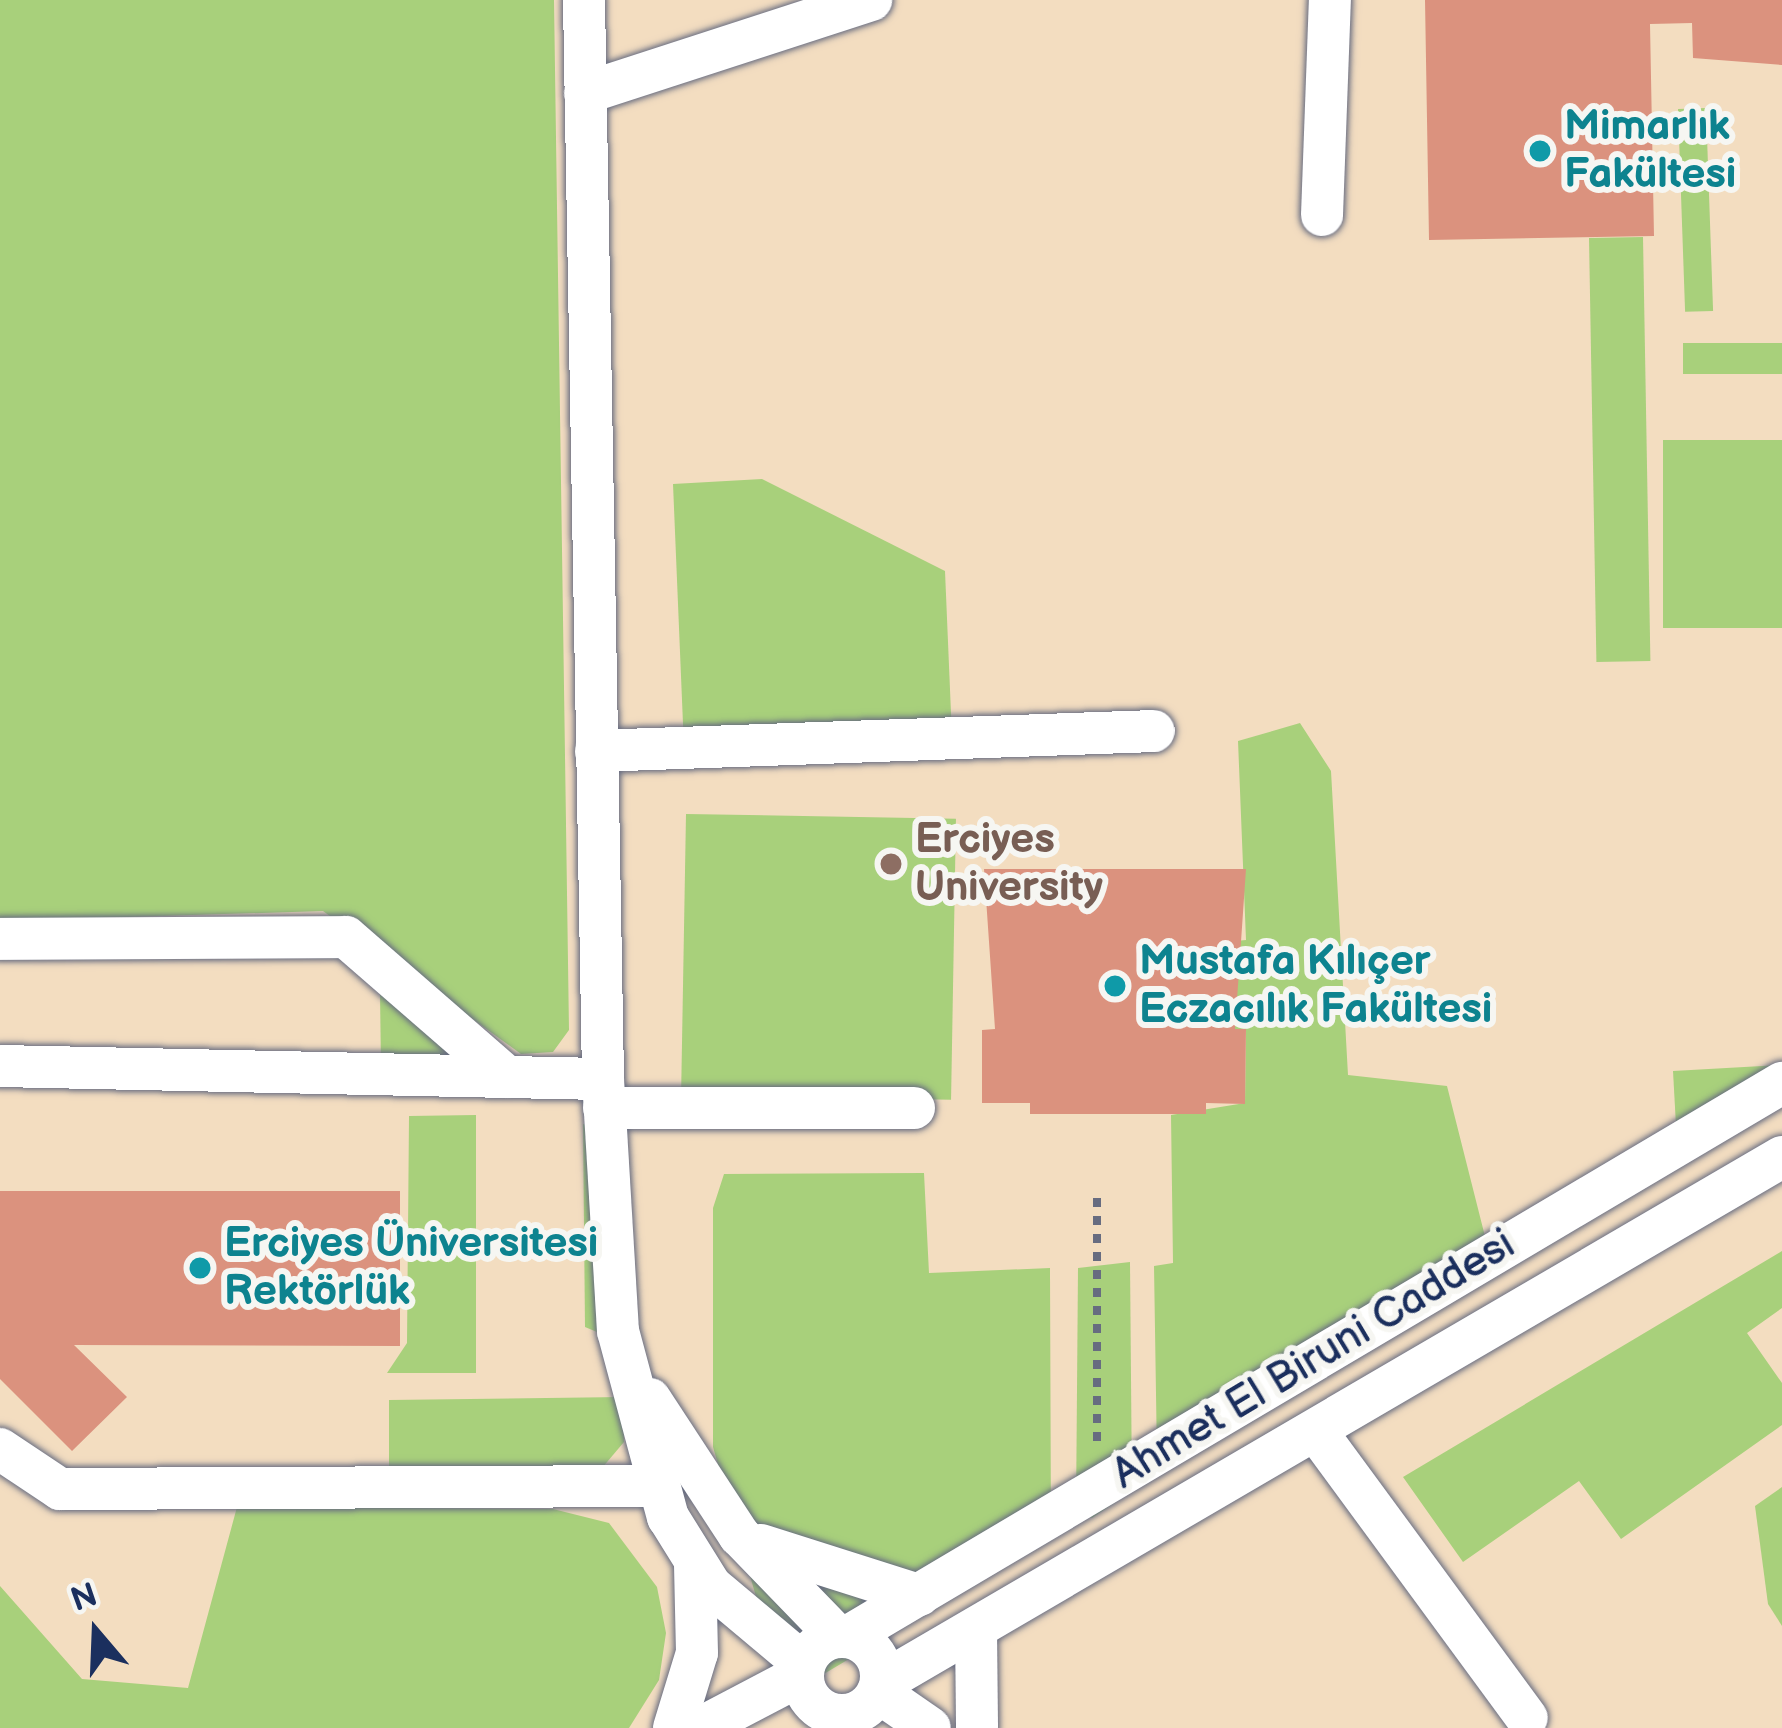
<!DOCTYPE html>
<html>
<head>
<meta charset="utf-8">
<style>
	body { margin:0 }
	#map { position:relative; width:1782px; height:1728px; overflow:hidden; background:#f3ddc0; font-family:"Balsamiq Sans",sans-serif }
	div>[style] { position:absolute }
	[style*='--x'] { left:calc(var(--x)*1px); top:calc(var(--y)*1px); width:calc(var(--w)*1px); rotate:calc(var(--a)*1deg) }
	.green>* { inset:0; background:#a8d07b; transform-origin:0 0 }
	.building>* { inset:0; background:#db927e }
	.path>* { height:8px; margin-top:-4px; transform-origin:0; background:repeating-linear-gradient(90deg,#676c80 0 9px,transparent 0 18px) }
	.roads { filter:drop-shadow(0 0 3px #676c80) drop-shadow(0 0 3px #676c80) }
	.minor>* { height:42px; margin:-21px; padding:0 21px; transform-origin:21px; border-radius:21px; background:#fff }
	.minor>.ring { margin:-21px; padding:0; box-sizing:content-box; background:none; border:42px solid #fff; border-radius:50% }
	.dots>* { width:33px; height:33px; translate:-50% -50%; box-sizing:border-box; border:6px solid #f6f6f2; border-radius:50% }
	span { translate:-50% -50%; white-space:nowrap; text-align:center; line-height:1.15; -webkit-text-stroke:12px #f6f6f2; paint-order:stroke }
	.culture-label { font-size:42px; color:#0d838f; font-weight:700 }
	.left { translate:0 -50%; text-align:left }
	.education-label { font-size:42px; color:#785e54; font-weight:700 }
	.street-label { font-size:42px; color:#1b2f5e }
	.north { position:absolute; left:36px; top:1572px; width:120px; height:120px; -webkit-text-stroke:9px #f6f6f2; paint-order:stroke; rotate:341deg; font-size:33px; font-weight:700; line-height:48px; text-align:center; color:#1b2f5e }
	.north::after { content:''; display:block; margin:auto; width:42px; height:54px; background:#1b2f5e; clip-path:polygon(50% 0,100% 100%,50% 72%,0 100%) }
</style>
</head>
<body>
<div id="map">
	<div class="green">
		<i style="clip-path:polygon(0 0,554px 0,569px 1030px,553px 1052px,521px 1054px,323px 911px,0 921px)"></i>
		<i style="left:1706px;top:108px;width:203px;height:28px;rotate:88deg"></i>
		<i style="left:1643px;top:237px;width:424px;height:54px;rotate:89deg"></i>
		<i style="left:1782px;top:343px;width:31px;height:99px;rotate:90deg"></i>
		<i style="left:1782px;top:440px;width:188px;height:119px;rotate:90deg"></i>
		<i style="clip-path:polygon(762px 479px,945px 571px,952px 737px,684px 748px,673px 484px)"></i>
		<i style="clip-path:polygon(1300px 723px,1331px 771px,1348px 1075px,1447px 1086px,1495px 1276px,1157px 1458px,1154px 1266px,1173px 1263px,1171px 1115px,1245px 1103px,1246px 1030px,1235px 1029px,1235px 941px,1246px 940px,1238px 741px)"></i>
		<i style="left:686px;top:814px;width:270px;height:281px;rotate:1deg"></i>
		<i style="clip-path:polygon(380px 994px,492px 1066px,381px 1066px)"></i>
		<i style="clip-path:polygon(1782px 1065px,1678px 1162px,1673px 1071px)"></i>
		<i style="clip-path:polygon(476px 1115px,476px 1373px,387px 1373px,407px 1343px,409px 1116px)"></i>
		<i style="clip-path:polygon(583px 1124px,595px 1128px,611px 1330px,597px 1332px,585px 1327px)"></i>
		<i style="clip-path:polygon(924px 1173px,929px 1273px,1050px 1268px,1051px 1539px,812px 1681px,759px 1607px,713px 1447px,713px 1208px,724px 1174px)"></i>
		<i style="clip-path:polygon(1782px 1251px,1782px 1308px,1747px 1333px,1782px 1383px,1782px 1425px,1621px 1539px,1579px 1481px,1463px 1562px,1403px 1477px)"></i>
		<i style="clip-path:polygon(1130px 1262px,1132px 1491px,1092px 1518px,1076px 1511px,1078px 1268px)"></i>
		<i style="clip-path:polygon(623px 1397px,624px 1442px,602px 1468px,389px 1470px,389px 1400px)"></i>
		<i style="clip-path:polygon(1782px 1487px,1782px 1626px,1768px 1604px,1755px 1506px)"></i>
		<i style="clip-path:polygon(237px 1507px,553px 1509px,609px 1523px,657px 1587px,666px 1633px,659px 1680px,629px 1728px,0 1728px,0 1586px,82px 1679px,188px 1688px)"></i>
	</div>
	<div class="building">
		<i style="clip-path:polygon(1425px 0,1782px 0,1782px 65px,1693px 58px,1692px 23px,1650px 24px,1654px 236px,1429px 240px)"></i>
		<i style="clip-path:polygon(984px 869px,1246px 869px,1235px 1029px,1246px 1029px,1245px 1104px,1206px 1103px,1206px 1114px,1030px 1114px,1030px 1103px,982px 1103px,982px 1030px,995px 1029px)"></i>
		<i style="clip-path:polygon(0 1191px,400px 1191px,400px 1346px,74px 1345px,127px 1397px,72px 1451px,0 1379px)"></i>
	</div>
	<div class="path">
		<i style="--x:1097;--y:1198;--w:248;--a:90"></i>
	</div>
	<div class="roads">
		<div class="minor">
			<i style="--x:584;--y:0;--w:1079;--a:88.99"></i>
			<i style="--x:603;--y:1079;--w:252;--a:86.6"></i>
			<i style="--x:618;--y:1331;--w:193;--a:75"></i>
			<i style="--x:668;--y:1517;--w:81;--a:58.1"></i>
			<i style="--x:711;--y:1586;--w:121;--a:40"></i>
			<i style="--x:585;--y:93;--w:301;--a:-18"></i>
			<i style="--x:1322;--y:215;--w:215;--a:-87.9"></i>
			<i style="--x:596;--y:751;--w:558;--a:-2.05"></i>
			<i style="--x:0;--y:939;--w:346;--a:-0.3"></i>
			<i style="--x:346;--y:937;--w:213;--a:41"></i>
			<i style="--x:0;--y:1066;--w:603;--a:1.24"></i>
			<i style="--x:604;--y:1108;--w:310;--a:0"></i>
			<i style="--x:650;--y:1399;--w:163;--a:56.8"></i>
			<i style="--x:739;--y:1535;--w:142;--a:45.9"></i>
			<i style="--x:1316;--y:1431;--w:356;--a:53.7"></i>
			<i style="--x:0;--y:1449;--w:72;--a:33.7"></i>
			<i style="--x:60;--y:1489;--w:596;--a:-0.29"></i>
			<i style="--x:761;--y:1545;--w:166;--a:17.6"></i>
			<i style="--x:976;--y:1629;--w:99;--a:89.4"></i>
			<i class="ring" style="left:803px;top:1637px;width:36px;height:36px"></i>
			<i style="--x:847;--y:1637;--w:1087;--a:-30.65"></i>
			<i style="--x:881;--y:1683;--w:1043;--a:-30.28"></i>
			<i style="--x:878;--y:1692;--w:63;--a:34.7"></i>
			<i style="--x:674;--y:1728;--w:78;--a:-73"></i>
			<i style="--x:697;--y:1653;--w:90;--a:-91.3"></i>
			<i style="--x:700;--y:1728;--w:116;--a:-27.7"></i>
		</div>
	</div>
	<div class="dots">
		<i style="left:1540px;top:151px;background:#0f9aa8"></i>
		<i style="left:891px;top:864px;background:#8d6e63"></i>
		<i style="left:1115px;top:986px;background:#0f9aa8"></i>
		<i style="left:200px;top:1268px;background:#0f9aa8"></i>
	</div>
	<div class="culture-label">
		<span class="left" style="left:1564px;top:151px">Mimarlık<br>Fakültesi</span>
		<span class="left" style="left:1139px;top:986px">Mustafa Kılıçer<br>Eczacılık Fakültesi</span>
		<span class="left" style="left:224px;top:1268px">Erciyes Üniversitesi<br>Rektörlük</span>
	</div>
	<div class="education-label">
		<span class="left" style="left:915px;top:864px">Erciyes<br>University</span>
	</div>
	<div class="street-label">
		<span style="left:1314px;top:1360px;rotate:-31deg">Ahmet El Biruni Caddesi</span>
	</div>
	<div class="north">N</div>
</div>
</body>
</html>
